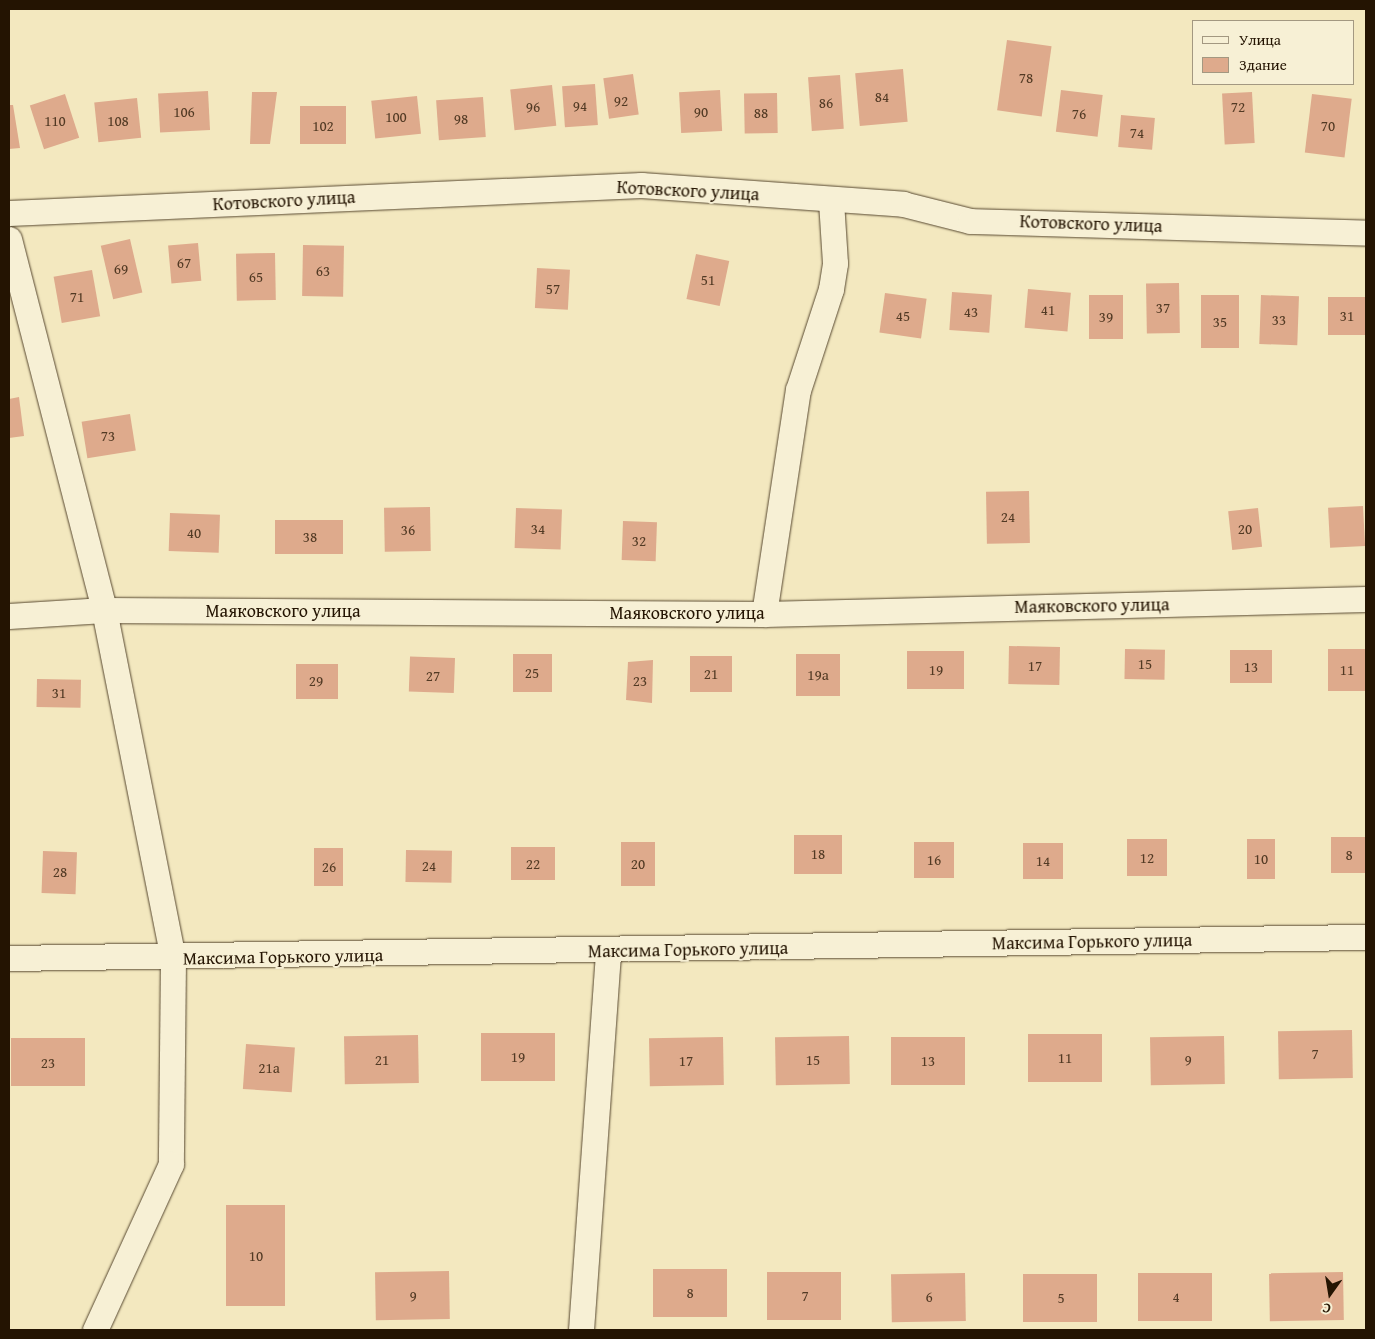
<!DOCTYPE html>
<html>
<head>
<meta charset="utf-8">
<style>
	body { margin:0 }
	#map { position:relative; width:1375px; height:1339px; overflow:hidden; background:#f3e8bf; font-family:"Gentium Book Plus",serif }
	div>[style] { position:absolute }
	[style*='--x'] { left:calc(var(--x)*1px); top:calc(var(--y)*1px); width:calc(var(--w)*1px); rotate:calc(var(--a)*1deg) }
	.building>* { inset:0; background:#deaa8c; transform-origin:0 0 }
	.roads { filter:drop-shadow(0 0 1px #584931) drop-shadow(0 0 1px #584931) }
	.street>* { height:25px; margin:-12.5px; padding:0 12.5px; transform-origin:12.5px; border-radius:12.5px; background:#f7f0d5 }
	span { translate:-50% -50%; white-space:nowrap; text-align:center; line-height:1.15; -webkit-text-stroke:4px #f7f0d5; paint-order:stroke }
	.number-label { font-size:15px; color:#523a24 }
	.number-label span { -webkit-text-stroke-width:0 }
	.street-label { font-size:18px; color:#241402 }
	.frame { position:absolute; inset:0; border:10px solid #241402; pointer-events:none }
	.legend { position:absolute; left:1192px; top:20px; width:162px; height:65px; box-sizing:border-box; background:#f7f0d5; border:1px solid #a39881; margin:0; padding:6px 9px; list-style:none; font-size:15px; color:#241402 }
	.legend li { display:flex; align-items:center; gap:10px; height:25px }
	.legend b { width:25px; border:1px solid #a39881 }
	.north { position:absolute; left:1305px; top:1269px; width:50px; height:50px; -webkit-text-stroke:4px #f7f0d5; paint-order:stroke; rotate:193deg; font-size:14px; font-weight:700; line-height:20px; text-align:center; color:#241402 }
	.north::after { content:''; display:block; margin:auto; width:18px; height:22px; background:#241402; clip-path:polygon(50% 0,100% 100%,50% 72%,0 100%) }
</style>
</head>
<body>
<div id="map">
	<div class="building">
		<i style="left:1007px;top:40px;width:45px;height:71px;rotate:8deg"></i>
		<i style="left:903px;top:69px;width:53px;height:48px;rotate:85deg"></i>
		<i style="left:633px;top:74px;width:41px;height:30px;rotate:82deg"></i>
		<i style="left:840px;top:75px;width:54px;height:32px;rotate:86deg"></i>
		<i style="left:595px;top:84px;width:41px;height:33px;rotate:86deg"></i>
		<i style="left:552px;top:85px;width:41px;height:42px;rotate:84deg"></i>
		<i style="left:720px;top:90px;width:41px;height:41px;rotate:87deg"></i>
		<i style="left:1061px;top:90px;width:42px;height:42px;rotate:7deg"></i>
		<i style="left:208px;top:91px;width:39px;height:50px;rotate:87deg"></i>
		<i style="clip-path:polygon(252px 92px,277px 92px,270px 144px,250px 144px)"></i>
		<i style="left:1252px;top:92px;width:51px;height:30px;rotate:87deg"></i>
		<i style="left:777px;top:93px;width:40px;height:33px;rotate:89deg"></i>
		<i style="left:65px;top:94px;width:46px;height:37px;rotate:72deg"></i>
		<i style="left:1312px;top:94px;width:40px;height:59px;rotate:7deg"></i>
		<i style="left:417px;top:96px;width:38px;height:46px;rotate:84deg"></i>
		<i style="left:483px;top:97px;width:40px;height:47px;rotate:86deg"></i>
		<i style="left:137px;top:98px;width:40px;height:43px;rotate:84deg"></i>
		<i style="clip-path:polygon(9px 105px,13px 105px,20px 148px,9px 149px)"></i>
		<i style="left:346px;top:106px;width:38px;height:46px;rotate:90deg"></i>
		<i style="left:1121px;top:115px;width:34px;height:32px;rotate:5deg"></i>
		<i style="left:130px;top:239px;width:55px;height:30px;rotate:77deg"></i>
		<i style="left:198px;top:243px;width:38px;height:30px;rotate:85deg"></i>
		<i style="left:303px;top:245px;width:41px;height:51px;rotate:1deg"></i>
		<i style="left:275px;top:253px;width:47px;height:39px;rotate:89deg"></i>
		<i style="left:696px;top:254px;width:34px;height:46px;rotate:12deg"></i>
		<i style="left:537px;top:268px;width:33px;height:40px;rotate:3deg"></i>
		<i style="left:92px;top:270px;width:47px;height:39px;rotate:80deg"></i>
		<i style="left:1179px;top:283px;width:50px;height:33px;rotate:89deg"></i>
		<i style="left:1028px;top:289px;width:43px;height:39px;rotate:5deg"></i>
		<i style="left:952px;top:292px;width:40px;height:38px;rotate:4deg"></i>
		<i style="left:885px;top:293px;width:42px;height:40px;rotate:8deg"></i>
		<i style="left:1089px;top:295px;width:34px;height:44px"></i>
		<i style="left:1201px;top:295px;width:38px;height:53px"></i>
		<i style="left:1261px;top:295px;width:38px;height:49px;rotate:2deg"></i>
		<i style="left:1328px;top:297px;width:38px;height:38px"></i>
		<i style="clip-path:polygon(19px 397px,24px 436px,9px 438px,9px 399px)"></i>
		<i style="left:130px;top:414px;width:37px;height:49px;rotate:81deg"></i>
		<i style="left:1029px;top:491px;width:52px;height:43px;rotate:89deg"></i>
		<i style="left:1363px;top:506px;width:40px;height:35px;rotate:87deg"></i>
		<i style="left:430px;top:507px;width:44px;height:46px;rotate:89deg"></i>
		<i style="left:516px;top:508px;width:46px;height:40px;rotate:2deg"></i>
		<i style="left:1258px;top:508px;width:39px;height:30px;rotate:84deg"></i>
		<i style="left:170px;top:513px;width:50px;height:38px;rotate:2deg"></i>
		<i style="left:275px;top:520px;width:68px;height:34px"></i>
		<i style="left:623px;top:521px;width:34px;height:39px;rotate:2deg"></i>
		<i style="left:1009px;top:646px;width:51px;height:38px;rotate:1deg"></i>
		<i style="left:1125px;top:649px;width:40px;height:30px;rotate:1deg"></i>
		<i style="left:1328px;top:649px;width:38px;height:42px"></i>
		<i style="left:1230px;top:650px;width:42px;height:33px"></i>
		<i style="left:907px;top:651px;width:57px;height:38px"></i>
		<i style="left:513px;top:654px;width:39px;height:38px"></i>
		<i style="left:796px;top:654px;width:44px;height:42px"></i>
		<i style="left:690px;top:656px;width:42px;height:36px"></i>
		<i style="left:455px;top:658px;width:35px;height:45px;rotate:92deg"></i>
		<i style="clip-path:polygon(653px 660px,652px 703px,626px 700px,628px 662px)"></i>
		<i style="left:296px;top:664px;width:42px;height:35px"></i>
		<i style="left:37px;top:679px;width:44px;height:28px;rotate:1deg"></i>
		<i style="left:794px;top:835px;width:48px;height:39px"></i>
		<i style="left:1331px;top:837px;width:35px;height:36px"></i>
		<i style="left:1167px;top:839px;width:37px;height:40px;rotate:90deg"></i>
		<i style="left:1247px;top:839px;width:28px;height:40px"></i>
		<i style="left:621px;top:842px;width:34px;height:44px"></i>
		<i style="left:914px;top:842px;width:40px;height:36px"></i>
		<i style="left:1023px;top:843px;width:40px;height:36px"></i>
		<i style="left:511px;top:847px;width:44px;height:33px"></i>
		<i style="left:314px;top:848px;width:29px;height:38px"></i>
		<i style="left:406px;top:850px;width:46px;height:32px;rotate:1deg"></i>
		<i style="left:43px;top:851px;width:34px;height:42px;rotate:2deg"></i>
		<i style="left:1352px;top:1030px;width:48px;height:74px;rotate:89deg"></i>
		<i style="left:555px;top:1033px;width:48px;height:74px;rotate:90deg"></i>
		<i style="left:1028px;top:1034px;width:74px;height:48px"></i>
		<i style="left:418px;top:1035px;width:48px;height:74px;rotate:89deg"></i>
		<i style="left:849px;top:1036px;width:48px;height:74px;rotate:89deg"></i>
		<i style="left:1224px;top:1036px;width:48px;height:74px;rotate:89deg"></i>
		<i style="left:723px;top:1037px;width:48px;height:74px;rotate:89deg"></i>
		<i style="left:891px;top:1037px;width:74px;height:48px"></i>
		<i style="left:85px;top:1038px;width:48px;height:74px;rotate:90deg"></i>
		<i style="left:246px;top:1044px;width:49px;height:45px;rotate:4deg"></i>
		<i style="left:226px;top:1205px;width:59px;height:101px"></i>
		<i style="left:727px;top:1269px;width:48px;height:74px;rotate:90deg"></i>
		<i style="left:449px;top:1271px;width:48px;height:74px;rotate:89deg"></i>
		<i style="left:767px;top:1272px;width:74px;height:48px"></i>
		<i style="left:1343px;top:1272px;width:48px;height:74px;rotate:89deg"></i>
		<i style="left:965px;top:1273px;width:48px;height:74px;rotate:89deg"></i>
		<i style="left:1138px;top:1273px;width:74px;height:48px"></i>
		<i style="left:1023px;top:1274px;width:74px;height:48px"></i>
	</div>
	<div class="roads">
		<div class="street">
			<i style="--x:9;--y:213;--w:633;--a:-2.54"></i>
			<i style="--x:641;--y:185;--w:263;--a:4.1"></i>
			<i style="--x:903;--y:204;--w:69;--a:14.2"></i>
			<i style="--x:970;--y:221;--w:396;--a:1.7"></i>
			<i style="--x:9;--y:239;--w:383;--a:75.6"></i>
			<i style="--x:104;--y:610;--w:356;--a:78.8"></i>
			<i style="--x:173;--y:959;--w:205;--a:90.6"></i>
			<i style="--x:171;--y:1164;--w:183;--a:114.6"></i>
			<i style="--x:764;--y:614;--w:227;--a:-81.4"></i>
			<i style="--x:798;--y:390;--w:106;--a:-71.9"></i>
			<i style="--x:831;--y:289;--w:26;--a:-81"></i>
			<i style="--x:835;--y:263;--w:62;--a:-93.7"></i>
			<i style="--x:9;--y:616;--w:95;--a:-3.6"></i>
			<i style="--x:104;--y:610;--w:660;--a:0.35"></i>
			<i style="--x:764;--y:614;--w:602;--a:-1.43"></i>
			<i style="--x:9;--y:958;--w:1357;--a:-0.89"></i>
			<i style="--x:581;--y:1330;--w:380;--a:-85.9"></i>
		</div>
	</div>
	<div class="number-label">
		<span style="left:1026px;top:78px">78</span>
		<span style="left:882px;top:97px">84</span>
		<span style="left:621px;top:101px">92</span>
		<span style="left:826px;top:103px">86</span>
		<span style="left:580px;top:106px">94</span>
		<span style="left:533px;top:107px">96</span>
		<span style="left:1238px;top:107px">72</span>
		<span style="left:184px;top:112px">106</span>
		<span style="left:701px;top:112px">90</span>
		<span style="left:761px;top:113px">88</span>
		<span style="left:1079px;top:114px">76</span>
		<span style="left:396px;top:117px">100</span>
		<span style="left:461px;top:119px">98</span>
		<span style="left:55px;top:121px">110</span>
		<span style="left:118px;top:121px">108</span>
		<span style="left:323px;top:126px">102</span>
		<span style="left:1328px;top:126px">70</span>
		<span style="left:1137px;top:133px">74</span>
		<span style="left:184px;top:263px">67</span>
		<span style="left:121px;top:269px">69</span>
		<span style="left:323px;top:271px">63</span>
		<span style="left:256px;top:277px">65</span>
		<span style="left:708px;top:280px">51</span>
		<span style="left:553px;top:289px">57</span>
		<span style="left:77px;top:297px">71</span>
		<span style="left:1163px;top:308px">37</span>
		<span style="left:1048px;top:310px">41</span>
		<span style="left:971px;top:312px">43</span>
		<span style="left:903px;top:316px">45</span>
		<span style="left:1347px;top:316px">31</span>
		<span style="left:1106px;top:317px">39</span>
		<span style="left:1279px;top:320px">33</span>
		<span style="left:1220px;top:322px">35</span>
		<span style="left:108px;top:436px">73</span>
		<span style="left:1008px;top:517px">24</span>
		<span style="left:538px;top:529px">34</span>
		<span style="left:1245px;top:529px">20</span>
		<span style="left:408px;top:530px">36</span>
		<span style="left:194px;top:533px">40</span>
		<span style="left:310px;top:537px">38</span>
		<span style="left:639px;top:541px">32</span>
		<span style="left:1145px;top:664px">15</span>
		<span style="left:1035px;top:666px">17</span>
		<span style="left:1251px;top:667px">13</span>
		<span style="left:936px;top:670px">19</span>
		<span style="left:1347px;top:670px">11</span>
		<span style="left:532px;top:673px">25</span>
		<span style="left:711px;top:674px">21</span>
		<span style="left:818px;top:675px">19а</span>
		<span style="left:433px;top:676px">27</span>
		<span style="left:316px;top:681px">29</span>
		<span style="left:640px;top:681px">23</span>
		<span style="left:59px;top:693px">31</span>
		<span style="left:818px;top:854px">18</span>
		<span style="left:1349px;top:855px">8</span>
		<span style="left:1147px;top:858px">12</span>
		<span style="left:1261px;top:859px">10</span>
		<span style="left:934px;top:860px">16</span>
		<span style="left:1043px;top:861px">14</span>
		<span style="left:533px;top:864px">22</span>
		<span style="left:638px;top:864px">20</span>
		<span style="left:429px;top:866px">24</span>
		<span style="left:329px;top:867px">26</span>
		<span style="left:60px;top:872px">28</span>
		<span style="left:1315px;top:1054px">7</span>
		<span style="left:518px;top:1057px">19</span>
		<span style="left:1065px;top:1058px">11</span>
		<span style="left:382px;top:1060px">21</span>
		<span style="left:813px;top:1060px">15</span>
		<span style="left:1188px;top:1060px">9</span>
		<span style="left:686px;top:1061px">17</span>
		<span style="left:928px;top:1061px">13</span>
		<span style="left:48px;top:1063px">23</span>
		<span style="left:269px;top:1068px">21а</span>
		<span style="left:256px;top:1256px">10</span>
		<span style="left:690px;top:1293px">8</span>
		<span style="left:413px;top:1296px">9</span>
		<span style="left:805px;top:1296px">7</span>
		<span style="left:929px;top:1297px">6</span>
		<span style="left:1176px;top:1297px">4</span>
		<span style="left:1061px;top:1298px">5</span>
	</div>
	<div class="street-label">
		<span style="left:688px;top:191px;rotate:3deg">Котовского улица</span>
		<span style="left:284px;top:201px;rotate:-3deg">Котовского улица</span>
		<span style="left:1091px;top:224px;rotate:2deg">Котовского улица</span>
		<span style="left:1092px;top:606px;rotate:-1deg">Маяковского улица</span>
		<span style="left:283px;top:611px">Маяковского улица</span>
		<span style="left:687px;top:613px">Маяковского улица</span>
		<span style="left:1092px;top:942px;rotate:-1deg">Максима Горького улица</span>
		<span style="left:688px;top:950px;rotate:-1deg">Максима Горького улица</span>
		<span style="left:283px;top:957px;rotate:-1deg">Максима Горького улица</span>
	</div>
	<div class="frame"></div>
	<ul class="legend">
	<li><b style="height:6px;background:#f7f0d5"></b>Улица</li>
	<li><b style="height:14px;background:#deaa8c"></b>Здание</li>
	</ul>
	<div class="north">С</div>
</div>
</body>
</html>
